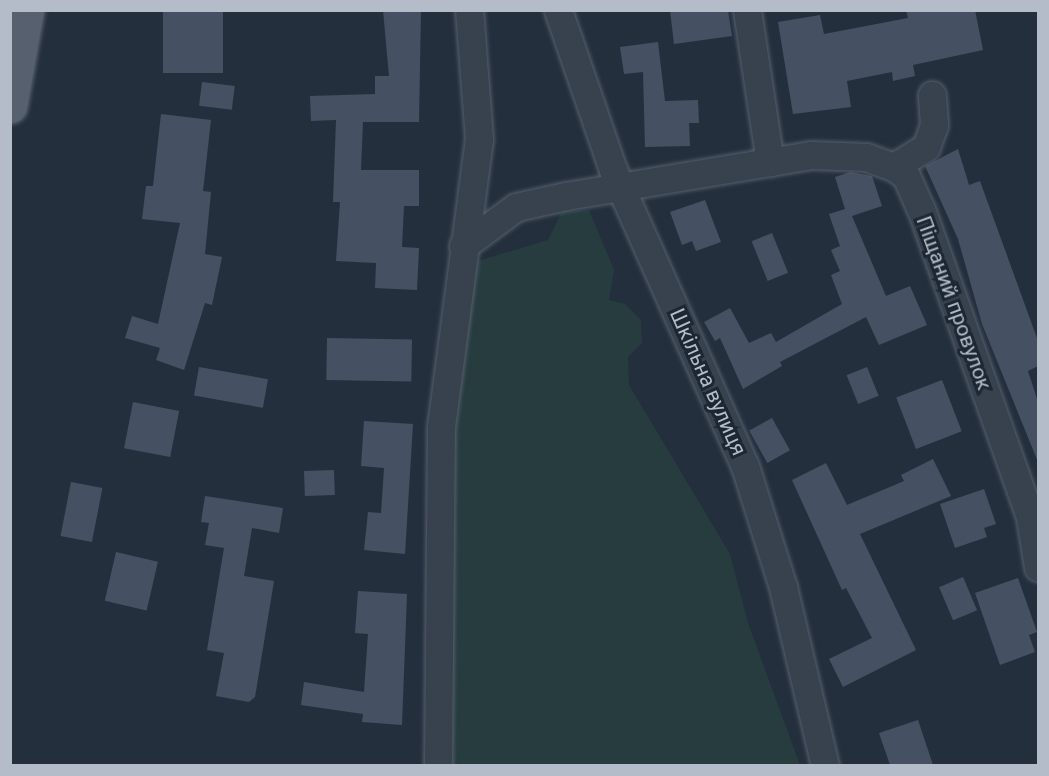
<!DOCTYPE html>
<html>
<head>
<meta charset="utf-8">
<style>
	body { margin:0 }
	#map { position:relative; width:1049px; height:776px; overflow:hidden; background:#242f3e; font-family:Roboto,sans-serif }
	div>[style] { position:absolute }
	[style*='--x'] { left:calc(var(--x)*1px); top:calc(var(--y)*1px); width:calc(var(--w)*1px); rotate:calc(var(--a)*1deg) }
	.green>* { inset:0; background:#263c3f }
	.building>* { inset:0; background:#455162; transform-origin:0 0 }
	.roads { filter:drop-shadow(0 0 2px #565f6c) drop-shadow(0 0 2px #565f6c) }
	.minor>* { height:27px; margin:-13.5px; padding:0 13.5px; transform-origin:13.5px; border-radius:13.5px; background:#38414e }
	.major>* { height:33px; margin:-16.5px; padding:0 16.5px; transform-origin:16.5px; border-radius:16.5px; background:#56606e }
	span { translate:-50% -50%; white-space:nowrap; text-align:center; line-height:1.15; -webkit-text-stroke:6px #1d2633; paint-order:stroke }
	.street-label { font-size:21px; color:#b4bcc9 }
	.frame { position:absolute; inset:0; border:12px solid #b4bcc9; pointer-events:none }
</style>
</head>
<body>
<div id="map">
	<div class="green">
		<i style="clip-path:polygon(589px 210px,614px 270px,609px 300px,625px 304px,641px 320px,642px 343px,628px 357px,629px 385px,730px 554px,748px 623px,800px 765px,453px 766px,447px 507px,464px 265px,548px 240px,562px 211px)"></i>
	</div>
	<div class="building">
		<i style="left:163px;top:10px;width:60px;height:63px"></i>
		<i style="clip-path:polygon(383px 10px,421px 10px,419px 122px,363px 122px,361px 170px,419px 170px,419px 206px,404px 206px,402px 247px,419px 248px,417px 290px,375px 288px,376px 263px,336px 261px,340px 202px,333px 202px,336px 120px,311px 121px,310px 96px,375px 94px,375px 76px,389px 76px)"></i>
		<i style="clip-path:polygon(670px 10px,728px 10px,732px 36px,674px 44px)"></i>
		<i style="clip-path:polygon(906px 10px,975px 10px,983px 50px,913px 65px,915px 76px,893px 81px,892px 72px,847px 81px,851px 107px,793px 114px,778px 22px,820px 15px,824px 34px,908px 18px)"></i>
		<i style="clip-path:polygon(658px 42px,665px 101px,698px 100px,699px 123px,689px 123px,690px 146px,645px 147px,643px 72px,624px 74px,620px 47px)"></i>
		<i style="left:202px;top:82px;width:33px;height:24px;rotate:7deg"></i>
		<i style="clip-path:polygon(161px 114px,211px 120px,203px 191px,211px 192px,205px 254px,222px 257px,212px 305px,205px 303px,184px 370px,156px 360px,160px 348px,125px 338px,132px 316px,158px 324px,180px 223px,142px 219px,146px 186px,153px 186px)"></i>
		<i style="clip-path:polygon(958px 149px,969px 185px,980px 181px,1038px 341px,1038px 366px,1028px 371px,1038px 402px,1038px 462px,982px 324px,958px 239px,925px 166px)"></i>
		<i style="clip-path:polygon(850px 172px,872px 176px,882px 206px,852px 216px,886px 296px,910px 286px,927px 325px,879px 345px,866px 317px,780px 362px,782px 366px,743px 389px,720px 338px,715px 341px,704px 322px,730px 308px,749px 343px,771px 333px,776px 342px,842px 304px,831px 275px,840px 271px,831px 250px,840px 246px,829px 214px,845px 209px,835px 177px)"></i>
		<i style="clip-path:polygon(705px 200px,721px 242px,696px 251px,692px 241px,682px 245px,670px 212px)"></i>
		<i style="left:772px;top:233px;width:43px;height:22px;rotate:68deg"></i>
		<i style="left:327px;top:338px;width:85px;height:42px;rotate:1deg"></i>
		<i style="left:199px;top:367px;width:70px;height:29px;rotate:10deg"></i>
		<i style="left:867px;top:367px;width:31px;height:22px;rotate:68deg"></i>
		<i style="left:942px;top:380px;width:55px;height:49px;rotate:69deg"></i>
		<i style="left:133px;top:402px;width:47px;height:47px;rotate:11deg"></i>
		<i style="left:772px;top:418px;width:37px;height:26px;rotate:61deg"></i>
		<i style="clip-path:polygon(364px 421px,413px 424px,405px 554px,364px 550px,368px 512px,381px 513px,384px 468px,361px 466px)"></i>
		<i style="clip-path:polygon(933px 459px,951px 496px,860px 534px,916px 650px,843px 687px,829px 659px,872px 638px,846px 588px,842px 590px,792px 480px,826px 463px,847px 505px,904px 481px,901px 475px)"></i>
		<i style="left:334px;top:470px;width:25px;height:30px;rotate:88deg"></i>
		<i style="left:71px;top:482px;width:32px;height:55px;rotate:11deg"></i>
		<i style="clip-path:polygon(984px 489px,996px 524px,984px 528px,987px 537px,955px 548px,940px 504px)"></i>
		<i style="clip-path:polygon(205px 496px,283px 508px,279px 533px,252px 528px,244px 576px,274px 581px,255px 697px,249px 702px,216px 696px,224px 653px,207px 650px,224px 548px,205px 545px,209px 523px,201px 522px)"></i>
		<i style="left:116px;top:552px;width:43px;height:50px;rotate:13deg"></i>
		<i style="left:963px;top:577px;width:36px;height:26px;rotate:67deg"></i>
		<i style="clip-path:polygon(1018px 578px,1037px 632px,1029px 635px,1035px 652px,1000px 665px,975px 593px)"></i>
		<i style="clip-path:polygon(358px 591px,407px 594px,402px 725px,362px 722px,363px 714px,301px 705px,304px 682px,364px 692px,368px 634px,355px 633px)"></i>
		<i style="clip-path:polygon(918px 720px,933px 765px,890px 765px,879px 733px)"></i>
	</div>
	<div class="roads">
		<div class="minor">
			<i style="--x:558;--y:10;--w:169;--a:71"></i>
			<i style="--x:613;--y:170;--w:324;--a:66"></i>
			<i style="--x:745;--y:466;--w:127;--a:72.6"></i>
			<i style="--x:783;--y:587;--w:184;--a:76.8"></i>
			<i style="--x:747;--y:10;--w:154;--a:81.4"></i>
			<i style="--x:894;--y:167;--w:38;--a:-32"></i>
			<i style="--x:926;--y:147;--w:23;--a:-70"></i>
			<i style="--x:934;--y:125;--w:30;--a:-94"></i>
			<i style="--x:463;--y:246;--w:66;--a:-36.3"></i>
			<i style="--x:516;--y:207;--w:51;--a:-12.4"></i>
			<i style="--x:566;--y:196;--w:249;--a:-9.5"></i>
			<i style="--x:812;--y:155;--w:54;--a:2.1"></i>
			<i style="--x:866;--y:157;--w:30;--a:20"></i>
			<i style="--x:894;--y:167;--w:15;--a:37"></i>
			<i style="--x:906;--y:176;--w:36;--a:66"></i>
			<i style="--x:921;--y:209;--w:327;--a:70.5"></i>
			<i style="--x:1030;--y:517;--w:51;--a:80.9"></i>
			<i style="--x:438;--y:766;--w:339;--a:-89.5"></i>
			<i style="--x:441;--y:427;--w:290;--a:-82.5"></i>
			<i style="--x:479;--y:139;--w:129;--a:-94.4"></i>
		</div>
		<div class="major">
			<i style="--x:10;--y:106;--w:97;--a:-80"></i>
		</div>
	</div>
	<div class="street-label">
		<span style="left:954px;top:303px;rotate:70deg">Піщаний провулок</span>
		<span style="left:708px;top:382px;rotate:66deg">Шкільна вулиця</span>
	</div>
	<div class="frame"></div>
</div>
</body>
</html>
